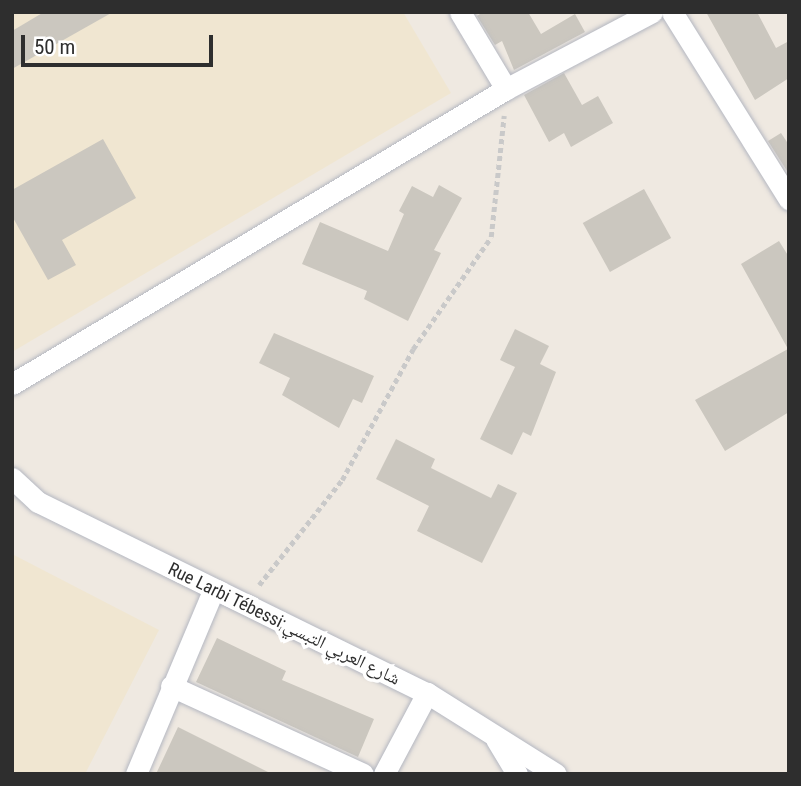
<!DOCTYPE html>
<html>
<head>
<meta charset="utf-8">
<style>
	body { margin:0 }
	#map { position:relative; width:801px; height:786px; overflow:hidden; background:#efe9e1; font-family:"Roboto Condensed","Noto Naskh Arabic",sans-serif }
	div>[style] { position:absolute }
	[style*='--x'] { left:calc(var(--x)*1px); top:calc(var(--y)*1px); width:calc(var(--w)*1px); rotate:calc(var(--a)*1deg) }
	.education>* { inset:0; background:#f0e6d1 }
	.building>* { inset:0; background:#cbc7bf; transform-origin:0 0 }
	.path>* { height:4.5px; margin-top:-2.25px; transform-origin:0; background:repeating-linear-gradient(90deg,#c9c9c9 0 5px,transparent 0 8.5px) }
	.roads { filter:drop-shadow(0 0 2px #b4b7c1) drop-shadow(0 0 2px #b4b7c1) }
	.minor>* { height:21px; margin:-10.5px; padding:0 10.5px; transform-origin:10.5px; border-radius:10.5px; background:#fff }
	span { translate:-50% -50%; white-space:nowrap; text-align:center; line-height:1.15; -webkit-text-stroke:7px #fff; paint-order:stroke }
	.street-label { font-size:18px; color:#2e2e2e }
	.frame { position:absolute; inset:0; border:14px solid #2e2e2e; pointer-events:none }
	.scale { position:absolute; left:21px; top:35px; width:192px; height:32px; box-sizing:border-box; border:4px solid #2e2e2e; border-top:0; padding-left:9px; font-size:21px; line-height:24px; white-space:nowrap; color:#2e2e2e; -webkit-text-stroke:5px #fff; paint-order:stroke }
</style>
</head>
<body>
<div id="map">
	<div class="education">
		<i style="clip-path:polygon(12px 12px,403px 12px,451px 93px,12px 352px)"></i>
		<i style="clip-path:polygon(12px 554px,159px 630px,85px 774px,12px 774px)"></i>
	</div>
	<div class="building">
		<i style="clip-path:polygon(44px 12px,113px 12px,12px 69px,12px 31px)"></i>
		<i style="clip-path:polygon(483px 12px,528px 12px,541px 34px,575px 14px,585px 32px,514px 70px,502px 41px,495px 45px,477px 16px)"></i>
		<i style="clip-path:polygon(706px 12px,757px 12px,776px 48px,789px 41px,789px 78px,755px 100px)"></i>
		<i style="clip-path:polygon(564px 73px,582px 105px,598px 96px,613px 123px,571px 147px,564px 133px,549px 142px,524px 95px)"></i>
		<i style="clip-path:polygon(781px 133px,789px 145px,789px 174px,768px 141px)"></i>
		<i style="clip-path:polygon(103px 139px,136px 198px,62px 240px,76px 265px,48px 280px,12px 216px,12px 190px)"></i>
		<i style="clip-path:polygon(439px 185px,462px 198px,434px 250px,441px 253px,408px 321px,364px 299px,367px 291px,302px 264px,320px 222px,388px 251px,404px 214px,399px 211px,412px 186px,433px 197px)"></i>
		<i style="left:644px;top:189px;width:56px;height:70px;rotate:61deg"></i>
		<i style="clip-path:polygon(779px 241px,789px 257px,789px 412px,725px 451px,695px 400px,788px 349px,741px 264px)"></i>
		<i style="clip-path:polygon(515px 329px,549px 346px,540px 364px,556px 372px,531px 436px,523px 432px,512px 455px,480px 439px,515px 367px,500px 360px)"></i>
		<i style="clip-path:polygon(274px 333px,374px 376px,362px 403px,353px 399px,339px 428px,282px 395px,290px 378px,259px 363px)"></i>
		<i style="clip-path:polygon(396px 439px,435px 459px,431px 468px,491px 498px,498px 484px,517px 493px,482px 563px,417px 531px,429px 506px,376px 479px)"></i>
		<i style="clip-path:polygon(217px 638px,286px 671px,282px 680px,374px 719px,358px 757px,196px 682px)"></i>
		<i style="clip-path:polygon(178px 727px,272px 774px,156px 774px)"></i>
	</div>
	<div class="path">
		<i style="--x:259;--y:585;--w:134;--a:-51.7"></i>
		<i style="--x:342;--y:480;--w:149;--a:-61.5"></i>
		<i style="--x:413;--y:349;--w:136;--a:-55.1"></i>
		<i style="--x:491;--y:237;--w:122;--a:-83.9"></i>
	</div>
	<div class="roads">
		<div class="minor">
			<i style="--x:460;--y:12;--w:90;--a:59.1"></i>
			<i style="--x:672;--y:12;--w:221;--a:58"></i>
			<i style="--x:12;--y:384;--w:575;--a:-30.84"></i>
			<i style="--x:506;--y:89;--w:165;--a:-27.8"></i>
			<i style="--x:12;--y:478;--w:35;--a:43"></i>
			<i style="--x:38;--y:502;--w:433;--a:26.2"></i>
			<i style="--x:427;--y:693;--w:152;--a:32.1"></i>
			<i style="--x:171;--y:686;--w:211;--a:24.6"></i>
			<i style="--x:496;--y:739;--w:41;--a:59"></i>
			<i style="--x:136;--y:774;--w:199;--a:-67.2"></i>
			<i style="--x:384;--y:774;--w:92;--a:-62"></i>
		</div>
	</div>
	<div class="street-label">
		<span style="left:284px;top:624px;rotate:26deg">Rue Larbi Tébessi;شارع العربي التبسي</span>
	</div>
	<div class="frame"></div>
	<div class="scale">50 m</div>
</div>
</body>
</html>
